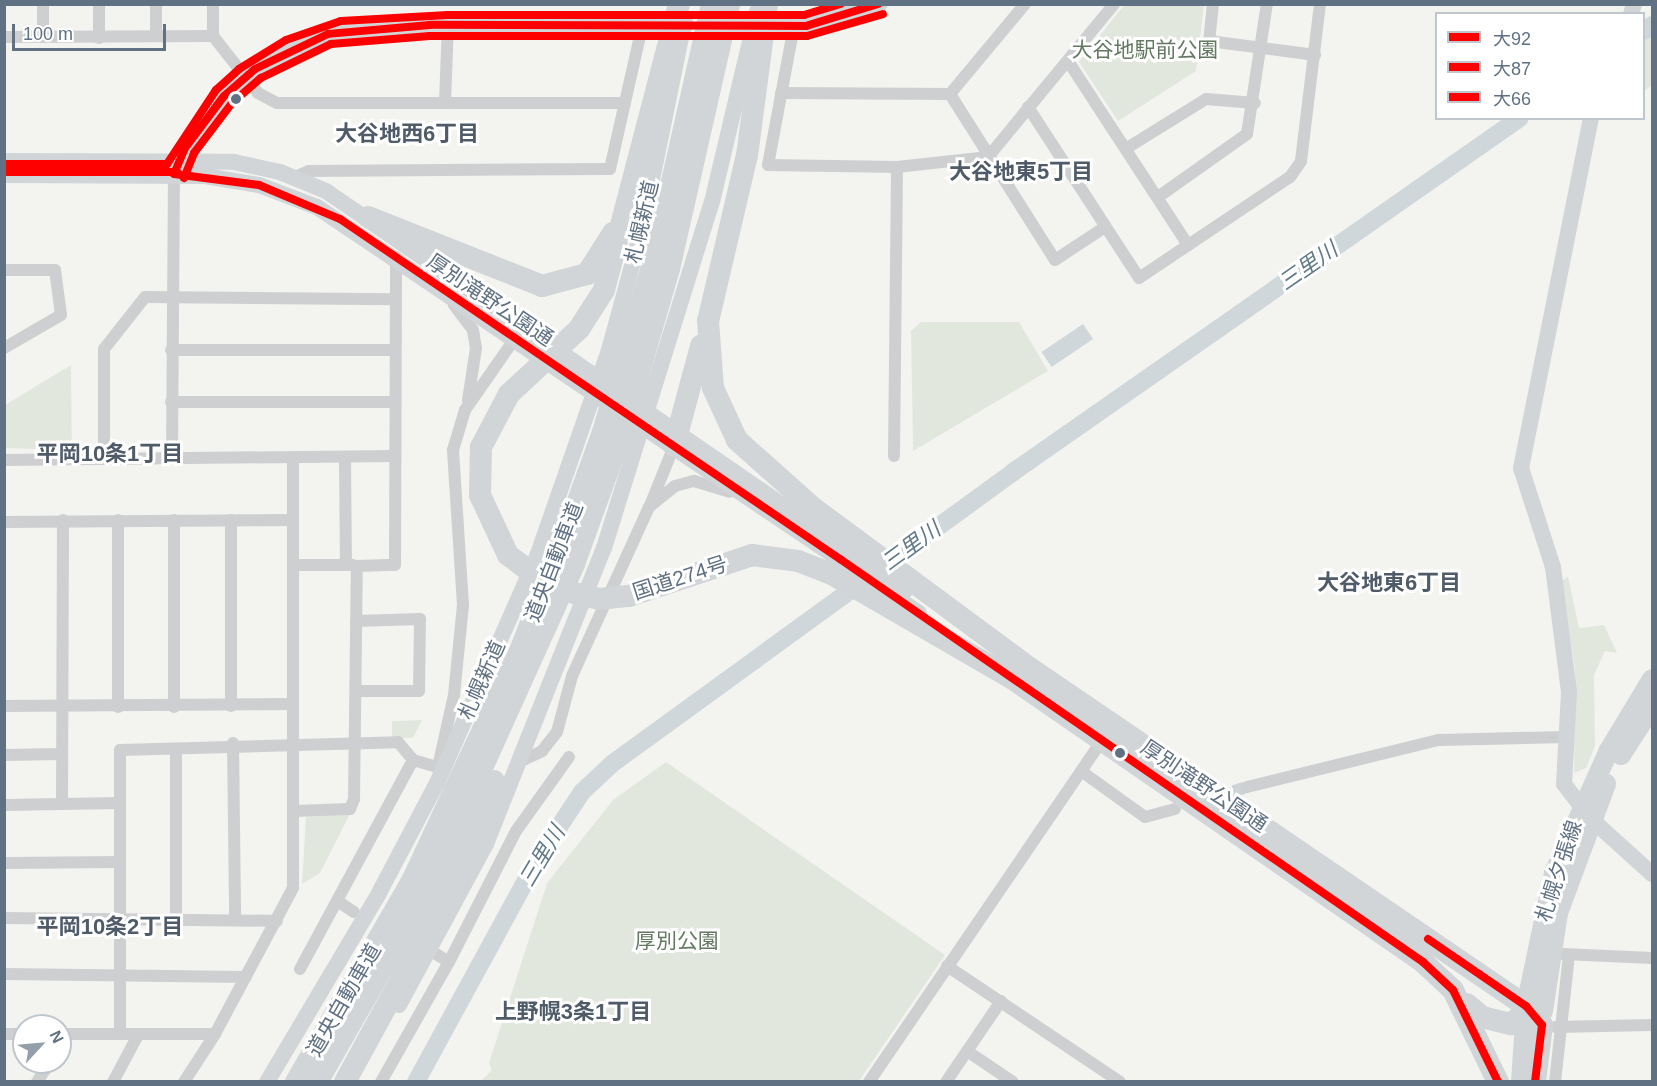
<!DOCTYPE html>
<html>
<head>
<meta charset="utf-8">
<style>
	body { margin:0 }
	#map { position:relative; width:1657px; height:1086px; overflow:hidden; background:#f3f4f0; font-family:Arial,"Noto Sans JP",sans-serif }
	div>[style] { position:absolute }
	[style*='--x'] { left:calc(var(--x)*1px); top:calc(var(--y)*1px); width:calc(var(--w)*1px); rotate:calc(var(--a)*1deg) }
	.green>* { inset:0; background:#e2e7de }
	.water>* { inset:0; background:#cfd7da; transform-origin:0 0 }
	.river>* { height:18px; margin:-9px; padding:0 9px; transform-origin:9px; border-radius:9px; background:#cfd7da }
	.street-tunnel>* { height:12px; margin-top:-6px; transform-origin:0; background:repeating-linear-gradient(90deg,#ced3d5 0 12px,transparent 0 18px) }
	.street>* { height:12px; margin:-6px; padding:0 6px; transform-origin:6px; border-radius:6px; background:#cecfd0 }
	.secondary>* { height:16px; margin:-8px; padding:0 8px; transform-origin:8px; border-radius:8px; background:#d1d5d7 }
	.primary>* { height:20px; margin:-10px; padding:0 10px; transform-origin:10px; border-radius:10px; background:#d1d5d7 }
	.highway>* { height:22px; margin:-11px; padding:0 11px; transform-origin:11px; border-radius:11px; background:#d1d5d7 }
	.bus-1>* { height:8px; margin:-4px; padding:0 4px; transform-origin:4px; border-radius:4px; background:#f00 }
	.bus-2>* { height:8px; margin:-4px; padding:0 4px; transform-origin:4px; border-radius:4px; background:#f00 }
	.bus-3>* { height:8px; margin:-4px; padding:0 4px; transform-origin:4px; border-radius:4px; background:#f00 }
	.dots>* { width:16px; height:16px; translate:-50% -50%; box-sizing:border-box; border:3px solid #fff; border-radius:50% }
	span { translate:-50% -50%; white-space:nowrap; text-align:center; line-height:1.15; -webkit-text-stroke:6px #fff; paint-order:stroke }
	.park-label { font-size:21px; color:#637a60 }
	.street-label { font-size:21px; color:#607184 }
	.neighbourhood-label { font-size:22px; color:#4f5b68; font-weight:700 }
	.water-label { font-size:22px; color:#607a89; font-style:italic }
	.frame { position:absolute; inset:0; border:6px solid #607184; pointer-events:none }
	.legend { position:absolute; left:1435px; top:12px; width:210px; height:108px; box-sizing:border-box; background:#fff; border:2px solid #bfc6ce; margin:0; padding:8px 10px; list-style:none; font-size:18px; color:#607184 }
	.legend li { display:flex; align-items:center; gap:12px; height:30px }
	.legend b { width:30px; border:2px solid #bfc6ce }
	.north { position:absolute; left:12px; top:1014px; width:60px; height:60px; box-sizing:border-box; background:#fff; border:2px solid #bfc6ce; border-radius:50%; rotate:64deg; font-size:16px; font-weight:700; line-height:24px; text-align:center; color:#607184 }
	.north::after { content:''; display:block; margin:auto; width:21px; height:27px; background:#939faa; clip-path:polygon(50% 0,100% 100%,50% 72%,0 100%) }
	.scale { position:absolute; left:12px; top:24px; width:154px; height:27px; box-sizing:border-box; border:3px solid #607184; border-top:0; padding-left:8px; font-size:18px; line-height:21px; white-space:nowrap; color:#607184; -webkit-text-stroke:4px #fff; paint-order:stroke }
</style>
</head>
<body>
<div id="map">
	<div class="green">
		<i style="clip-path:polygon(1124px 5px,1204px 5px,1196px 71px,1118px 121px,1079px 62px)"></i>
		<i style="clip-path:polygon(1652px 30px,1652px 85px,1644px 91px,1644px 36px)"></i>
		<i style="clip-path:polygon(921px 322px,1019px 322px,1048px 371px,913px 451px,911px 331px)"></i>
		<i style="clip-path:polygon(71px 365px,72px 450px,5px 448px,5px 405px)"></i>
		<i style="clip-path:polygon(1568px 576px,1579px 628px,1604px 625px,1617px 653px,1605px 651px,1594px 675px,1595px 746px,1586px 768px,1574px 773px,1575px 670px,1562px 581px)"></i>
		<i style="clip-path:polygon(422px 720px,413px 738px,392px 738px,392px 721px)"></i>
		<i style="clip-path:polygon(666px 762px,945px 955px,859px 1081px,481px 1081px,492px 1070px,489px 1063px,547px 883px,613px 800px)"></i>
		<i style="clip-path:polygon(350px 814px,320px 873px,302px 884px,306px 817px)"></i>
	</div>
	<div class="water">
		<i style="left:1083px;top:324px;width:18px;height:50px;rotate:56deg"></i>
	</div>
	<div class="river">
		<i style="--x:1644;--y:31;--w:10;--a:-37"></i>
		<i style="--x:416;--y:1082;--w:253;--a:-61.4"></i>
		<i style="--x:537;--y:860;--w:82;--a:-56.5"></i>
		<i style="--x:582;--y:792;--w:42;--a:-43.1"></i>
		<i style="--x:613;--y:763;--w:495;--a:-36"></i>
		<i style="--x:1013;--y:472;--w:618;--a:-34.92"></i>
	</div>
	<div class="street-tunnel">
		<i style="--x:1216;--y:796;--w:32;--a:-16"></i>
	</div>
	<div class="street">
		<i style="--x:43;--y:4;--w:33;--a:90"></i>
		<i style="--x:156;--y:4;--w:32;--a:90"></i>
		<i style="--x:213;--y:4;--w:32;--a:90"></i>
		<i style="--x:213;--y:36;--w:73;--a:51.7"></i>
		<i style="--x:258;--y:93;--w:21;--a:28"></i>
		<i style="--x:277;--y:103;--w:348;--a:0"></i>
		<i style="--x:1213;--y:4;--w:37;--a:96"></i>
		<i style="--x:1209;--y:41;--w:107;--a:7.5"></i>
		<i style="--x:794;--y:26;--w:141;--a:100.6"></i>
		<i style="--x:768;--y:165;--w:129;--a:0.9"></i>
		<i style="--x:897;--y:167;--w:92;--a:-6.3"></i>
		<i style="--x:988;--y:157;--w:198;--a:-50.5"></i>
		<i style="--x:4;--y:37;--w:209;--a:-0.3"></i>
		<i style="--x:99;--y:38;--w:34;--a:-90"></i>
		<i style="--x:1068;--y:61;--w:220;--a:56.9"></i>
		<i style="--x:781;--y:93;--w:169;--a:0.3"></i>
		<i style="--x:950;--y:94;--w:117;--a:-50.2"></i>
		<i style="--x:950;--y:94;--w:196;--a:57.7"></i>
		<i style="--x:1055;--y:260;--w:60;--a:-33.4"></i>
		<i style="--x:445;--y:102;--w:77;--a:-87.8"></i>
		<i style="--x:1028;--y:107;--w:204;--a:57"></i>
		<i style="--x:1139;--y:278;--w:182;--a:-33.8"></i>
		<i style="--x:1290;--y:177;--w:19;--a:-55"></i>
		<i style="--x:1301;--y:161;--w:158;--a:-83.1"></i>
		<i style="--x:1127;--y:148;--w:93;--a:-31.8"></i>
		<i style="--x:1206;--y:99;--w:49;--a:4.7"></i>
		<i style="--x:295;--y:177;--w:15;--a:-23"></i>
		<i style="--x:309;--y:171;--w:301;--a:-0.4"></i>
		<i style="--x:610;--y:169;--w:146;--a:-77.3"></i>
		<i style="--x:1158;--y:197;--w:109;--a:-35.3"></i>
		<i style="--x:1247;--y:134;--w:132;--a:-81.3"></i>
		<i style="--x:4;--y:270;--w:51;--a:0"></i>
		<i style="--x:55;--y:270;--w:45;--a:82.4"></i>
		<i style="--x:61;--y:315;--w:66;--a:149.9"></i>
		<i style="--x:454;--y:305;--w:31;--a:53"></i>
		<i style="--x:473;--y:330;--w:18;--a:81"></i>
		<i style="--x:476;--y:348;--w:53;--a:98.7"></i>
		<i style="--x:171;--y:350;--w:223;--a:0"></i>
		<i style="--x:171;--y:402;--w:223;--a:0"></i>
		<i style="--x:894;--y:456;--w:289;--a:-89.4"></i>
		<i style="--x:345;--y:457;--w:108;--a:89.5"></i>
		<i style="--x:172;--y:458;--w:284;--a:-89.6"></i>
		<i style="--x:104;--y:459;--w:110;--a:-90"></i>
		<i style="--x:104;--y:349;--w:66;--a:-51.7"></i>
		<i style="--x:145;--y:297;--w:249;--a:0.5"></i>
		<i style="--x:4;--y:460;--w:391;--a:-0.6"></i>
		<i style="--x:651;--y:503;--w:61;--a:-68"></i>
		<i style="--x:4;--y:522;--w:289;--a:-0.4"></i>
		<i style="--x:293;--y:565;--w:60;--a:0"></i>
		<i style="--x:356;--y:621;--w:64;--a:-1.8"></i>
		<i style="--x:420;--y:619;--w:72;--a:90.8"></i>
		<i style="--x:419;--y:691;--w:62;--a:180"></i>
		<i style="--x:4;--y:706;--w:289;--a:-0.4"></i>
		<i style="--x:231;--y:706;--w:186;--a:-90"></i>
		<i style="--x:118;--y:707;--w:187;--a:-90"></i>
		<i style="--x:174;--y:707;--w:187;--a:-90"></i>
		<i style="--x:233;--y:743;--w:174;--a:89.3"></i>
		<i style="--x:176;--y:751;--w:167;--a:90"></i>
		<i style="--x:4;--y:755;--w:57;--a:-1"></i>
		<i style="--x:521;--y:761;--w:23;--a:-25"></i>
		<i style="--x:542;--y:751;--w:24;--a:-52"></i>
		<i style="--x:557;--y:732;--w:58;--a:-75"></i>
		<i style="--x:572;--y:676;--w:186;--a:-65.5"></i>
		<i style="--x:649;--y:507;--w:33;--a:-39"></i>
		<i style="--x:675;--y:486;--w:20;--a:-15"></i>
		<i style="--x:694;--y:481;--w:37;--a:17"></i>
		<i style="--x:438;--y:767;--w:74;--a:-77.5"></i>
		<i style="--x:454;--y:695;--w:90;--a:-84.3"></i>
		<i style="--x:463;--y:605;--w:155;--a:-93.7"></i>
		<i style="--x:453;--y:450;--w:42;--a:-73.3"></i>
		<i style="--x:465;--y:410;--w:93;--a:-55.1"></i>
		<i style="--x:1081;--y:771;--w:79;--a:35.7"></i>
		<i style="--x:1145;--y:817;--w:31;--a:-15"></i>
		<i style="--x:1247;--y:787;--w:198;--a:-13.8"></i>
		<i style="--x:1439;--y:740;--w:127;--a:-1.4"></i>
		<i style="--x:62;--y:804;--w:284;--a:-89.8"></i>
		<i style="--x:4;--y:805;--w:116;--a:-1"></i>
		<i style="--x:294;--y:811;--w:56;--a:-2"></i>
		<i style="--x:350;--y:809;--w:11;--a:-68"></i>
		<i style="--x:354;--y:799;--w:233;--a:-89.3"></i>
		<i style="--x:357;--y:566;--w:38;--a:-2"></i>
		<i style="--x:395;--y:565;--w:308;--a:-89.8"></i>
		<i style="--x:4;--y:863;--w:116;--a:-0.5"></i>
		<i style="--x:339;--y:902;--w:18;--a:34"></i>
		<i style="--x:4;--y:918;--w:273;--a:0.6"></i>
		<i style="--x:1563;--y:954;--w:89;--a:2.6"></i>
		<i style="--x:449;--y:962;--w:147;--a:-62.9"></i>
		<i style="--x:516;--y:831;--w:91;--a:-54.4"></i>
		<i style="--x:947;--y:966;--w:208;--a:33.8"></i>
		<i style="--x:300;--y:969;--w:238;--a:-61.6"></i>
		<i style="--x:4;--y:974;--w:242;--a:0.7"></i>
		<i style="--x:1555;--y:1027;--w:97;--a:-1.2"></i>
		<i style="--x:4;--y:1034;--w:20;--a:0"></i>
		<i style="--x:120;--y:1034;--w:284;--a:-90"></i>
		<i style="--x:120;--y:750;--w:278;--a:-1.6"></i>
		<i style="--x:398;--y:742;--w:23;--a:50"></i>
		<i style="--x:413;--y:760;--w:26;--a:16"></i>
		<i style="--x:60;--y:1046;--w:12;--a:-90"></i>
		<i style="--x:60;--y:1034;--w:155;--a:0"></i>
		<i style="--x:215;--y:1034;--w:166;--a:-61.9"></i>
		<i style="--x:293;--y:888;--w:431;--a:-90"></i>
		<i style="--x:967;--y:1051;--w:55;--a:34"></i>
		<i style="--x:37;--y:1082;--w:24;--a:-57"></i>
		<i style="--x:113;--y:1082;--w:53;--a:-62"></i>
		<i style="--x:184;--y:1082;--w:57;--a:-57.1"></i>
		<i style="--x:381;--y:1082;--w:138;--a:-60.5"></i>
		<i style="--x:449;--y:962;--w:15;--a:-148"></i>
		<i style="--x:869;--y:1082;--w:414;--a:-55.7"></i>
		<i style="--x:946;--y:1082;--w:98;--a:-55.8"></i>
		<i style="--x:1555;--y:1082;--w:127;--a:-83.7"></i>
	</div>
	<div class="secondary">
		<i style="--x:1631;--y:14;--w:10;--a:-73"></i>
		<i style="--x:713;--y:27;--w:93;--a:-0.6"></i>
		<i style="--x:806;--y:26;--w:77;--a:-16.6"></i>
		<i style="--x:1591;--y:118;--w:357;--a:101.3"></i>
		<i style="--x:1521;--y:468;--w:104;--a:72.1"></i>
		<i style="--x:1553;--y:567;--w:126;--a:82.7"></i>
		<i style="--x:1569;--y:692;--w:92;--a:93.1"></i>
		<i style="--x:1564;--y:784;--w:43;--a:52.6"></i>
		<i style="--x:1590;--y:818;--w:84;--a:42.1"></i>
		<i style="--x:4;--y:161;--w:230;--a:0.2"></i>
		<i style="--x:234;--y:162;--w:47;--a:12.3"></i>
		<i style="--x:280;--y:172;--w:50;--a:22.4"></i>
		<i style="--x:326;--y:191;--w:704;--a:34.53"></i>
		<i style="--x:175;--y:170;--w:89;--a:-56.5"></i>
		<i style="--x:224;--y:96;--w:41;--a:-41.1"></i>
		<i style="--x:255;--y:69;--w:81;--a:-25.6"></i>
		<i style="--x:328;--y:34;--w:102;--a:-5"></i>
		<i style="--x:430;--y:25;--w:254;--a:0.5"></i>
		<i style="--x:4;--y:175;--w:201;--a:0.3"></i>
		<i style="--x:205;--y:176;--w:55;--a:9.5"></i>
		<i style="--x:259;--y:185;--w:62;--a:20.8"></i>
		<i style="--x:317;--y:207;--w:726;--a:34"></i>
		<i style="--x:399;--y:1005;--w:183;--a:-61.6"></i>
		<i style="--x:486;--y:844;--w:319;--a:-68.3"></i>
		<i style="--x:604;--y:548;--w:362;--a:-72.7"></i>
		<i style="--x:712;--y:202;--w:196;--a:-76.7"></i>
		<i style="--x:267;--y:1082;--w:220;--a:-59.3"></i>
		<i style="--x:379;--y:893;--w:124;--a:-62.2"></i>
		<i style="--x:437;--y:783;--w:250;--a:-66.2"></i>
		<i style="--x:538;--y:554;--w:216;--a:-70.8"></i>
		<i style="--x:609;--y:350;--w:125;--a:-74.7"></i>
		<i style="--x:642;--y:229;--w:215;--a:-78.5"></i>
	</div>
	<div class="primary">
		<i style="--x:1621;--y:755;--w:57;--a:-57.1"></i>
		<i style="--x:1543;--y:1011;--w:99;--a:-81.3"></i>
		<i style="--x:1558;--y:913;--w:138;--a:-69.6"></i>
		<i style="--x:1521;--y:1082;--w:76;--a:-86.2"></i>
		<i style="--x:1526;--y:1006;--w:136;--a:-78.1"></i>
		<i style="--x:1554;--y:873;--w:133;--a:-65.9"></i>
		<i style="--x:1608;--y:752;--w:85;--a:-58.9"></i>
	</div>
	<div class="highway">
		<i style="--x:679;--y:4;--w:296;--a:104.7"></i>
		<i style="--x:604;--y:290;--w:46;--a:122.7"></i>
		<i style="--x:579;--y:329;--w:96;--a:137.1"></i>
		<i style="--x:509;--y:394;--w:60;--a:117.8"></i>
		<i style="--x:481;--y:447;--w:48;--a:91.2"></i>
		<i style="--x:480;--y:495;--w:66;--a:65"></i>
		<i style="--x:508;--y:555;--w:56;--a:36.3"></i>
		<i style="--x:553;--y:588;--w:47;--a:13.4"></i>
		<i style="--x:599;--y:599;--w:30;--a:-6"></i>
		<i style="--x:629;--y:596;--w:130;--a:-18.4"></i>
		<i style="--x:752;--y:555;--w:46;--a:7.4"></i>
		<i style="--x:798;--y:561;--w:34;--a:21"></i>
		<i style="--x:830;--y:573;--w:211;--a:30.1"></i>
		<i style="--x:1013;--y:679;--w:498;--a:34.6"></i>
		<i style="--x:1423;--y:962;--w:41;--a:43"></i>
		<i style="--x:1453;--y:990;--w:102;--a:63.9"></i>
		<i style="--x:767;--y:4;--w:152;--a:97.5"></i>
		<i style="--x:747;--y:155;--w:171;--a:103.2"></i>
		<i style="--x:708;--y:321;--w:67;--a:85.7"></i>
		<i style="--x:713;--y:388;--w:57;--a:65.2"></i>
		<i style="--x:737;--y:440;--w:101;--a:41.8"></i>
		<i style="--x:812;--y:507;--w:264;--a:36.5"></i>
		<i style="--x:1024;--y:664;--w:607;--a:34.27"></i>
		<i style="--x:1526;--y:1006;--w:25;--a:50"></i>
		<i style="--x:1542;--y:1025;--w:57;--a:97"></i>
		<i style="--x:368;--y:217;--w:187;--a:21.6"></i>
		<i style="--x:542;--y:286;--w:47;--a:-14.9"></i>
		<i style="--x:587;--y:274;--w:49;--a:-57.6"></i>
		<i style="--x:674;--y:446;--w:104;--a:-74.9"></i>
		<i style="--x:1467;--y:1004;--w:20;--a:41"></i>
		<i style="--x:1482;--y:1017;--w:30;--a:14"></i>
		<i style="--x:1511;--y:1024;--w:43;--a:-40.3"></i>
		<i style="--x:296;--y:1082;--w:234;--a:-60"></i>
		<i style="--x:413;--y:879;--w:252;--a:-64.9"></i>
		<i style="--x:520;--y:651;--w:134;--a:-68.6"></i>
		<i style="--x:569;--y:526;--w:100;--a:-70.1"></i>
		<i style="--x:603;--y:432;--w:187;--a:-73.5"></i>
		<i style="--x:656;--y:253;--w:255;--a:-77.3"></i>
		<i style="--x:317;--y:1082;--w:219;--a:-60.2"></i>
		<i style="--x:426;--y:892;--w:360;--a:-65.7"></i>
		<i style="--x:574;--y:564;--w:138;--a:-70.1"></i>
		<i style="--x:621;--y:434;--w:172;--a:-73.8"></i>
		<i style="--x:669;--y:269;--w:272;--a:-77.2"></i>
		<i style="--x:345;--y:1082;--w:198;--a:-61.4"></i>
		<i style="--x:440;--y:908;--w:138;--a:-67"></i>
	</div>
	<div class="bus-1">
		<i style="--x:878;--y:4;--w:75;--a:163"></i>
		<i style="--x:806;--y:26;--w:376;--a:-179.8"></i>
		<i style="--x:430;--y:25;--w:102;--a:175"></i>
		<i style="--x:328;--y:34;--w:81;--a:154.4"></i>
		<i style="--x:255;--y:69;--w:41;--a:138.9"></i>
		<i style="--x:224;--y:96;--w:65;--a:126.9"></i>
		<i style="--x:185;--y:148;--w:28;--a:113"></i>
		<i style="--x:174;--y:174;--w:86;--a:7.4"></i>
		<i style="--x:259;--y:185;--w:88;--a:22.8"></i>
		<i style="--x:340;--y:219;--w:605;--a:34.22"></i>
		<i style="--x:840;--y:559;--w:709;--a:34.65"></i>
		<i style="--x:1423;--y:962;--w:41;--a:43"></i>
		<i style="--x:1453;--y:990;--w:102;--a:63.9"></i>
		<i style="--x:1428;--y:939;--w:119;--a:34.4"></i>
		<i style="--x:1526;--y:1006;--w:25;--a:50"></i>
		<i style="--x:1542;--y:1025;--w:57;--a:97"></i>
	</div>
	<div class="bus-2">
		<i style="--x:4;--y:172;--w:173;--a:0"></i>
		<i style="--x:184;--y:178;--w:27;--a:-68"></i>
		<i style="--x:194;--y:153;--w:63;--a:-52.8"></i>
		<i style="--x:232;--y:103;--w:38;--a:-41"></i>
		<i style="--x:261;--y:78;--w:78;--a:-25.9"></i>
		<i style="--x:331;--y:44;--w:99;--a:-4.6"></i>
		<i style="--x:430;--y:36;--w:377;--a:0"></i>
		<i style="--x:807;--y:36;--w:79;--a:-16.1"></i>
	</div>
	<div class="bus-3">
		<i style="--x:4;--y:164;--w:163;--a:0"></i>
		<i style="--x:167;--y:164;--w:89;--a:-56.5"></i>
		<i style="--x:216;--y:90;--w:31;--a:-42"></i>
		<i style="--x:239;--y:69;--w:55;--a:-31.7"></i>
		<i style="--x:286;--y:40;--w:58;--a:-19.1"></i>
		<i style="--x:341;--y:21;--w:107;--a:-3.2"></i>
		<i style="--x:448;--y:15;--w:356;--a:0"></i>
		<i style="--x:804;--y:15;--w:39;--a:-17"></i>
	</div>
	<div class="dots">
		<i style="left:236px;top:99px;background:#607184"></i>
		<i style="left:1120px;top:753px;background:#607184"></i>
	</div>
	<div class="park-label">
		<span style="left:1145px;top:50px">大谷地駅前公園</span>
		<span style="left:677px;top:941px">厚別公園</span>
	</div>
	<div class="street-label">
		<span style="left:642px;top:222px;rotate:-77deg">札幌新道</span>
		<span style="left:490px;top:300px;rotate:34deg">厚別滝野公園通</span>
		<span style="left:554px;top:562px;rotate:-69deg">道央自動車道</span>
		<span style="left:680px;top:578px;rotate:-18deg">国道274号</span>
		<span style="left:482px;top:680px;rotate:-66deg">札幌新道</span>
		<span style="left:1204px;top:786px;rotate:34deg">厚別滝野公園通</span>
		<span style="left:1559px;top:871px;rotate:-72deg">札幌夕張線</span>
		<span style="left:344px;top:1000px;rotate:-60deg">道央自動車道</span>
	</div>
	<div class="neighbourhood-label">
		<span style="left:407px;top:134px">大谷地西6丁目</span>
		<span style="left:1021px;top:172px">大谷地東5丁目</span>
		<span style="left:110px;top:454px">平岡10条1丁目</span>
		<span style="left:1389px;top:583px">大谷地東6丁目</span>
		<span style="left:110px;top:927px">平岡10条2丁目</span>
		<span style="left:573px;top:1012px">上野幌3条1丁目</span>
	</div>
	<div class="water-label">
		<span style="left:1308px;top:266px;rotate:-35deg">三里川</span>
		<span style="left:911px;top:546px;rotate:-36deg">三里川</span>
		<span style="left:542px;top:856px;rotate:-59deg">三里川</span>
	</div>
	<div class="frame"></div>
	<ul class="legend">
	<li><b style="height:8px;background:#f00"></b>大92</li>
	<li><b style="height:8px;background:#f00"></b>大87</li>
	<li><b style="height:8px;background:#f00"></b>大66</li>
	</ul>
	<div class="north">N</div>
	<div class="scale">100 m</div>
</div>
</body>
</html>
